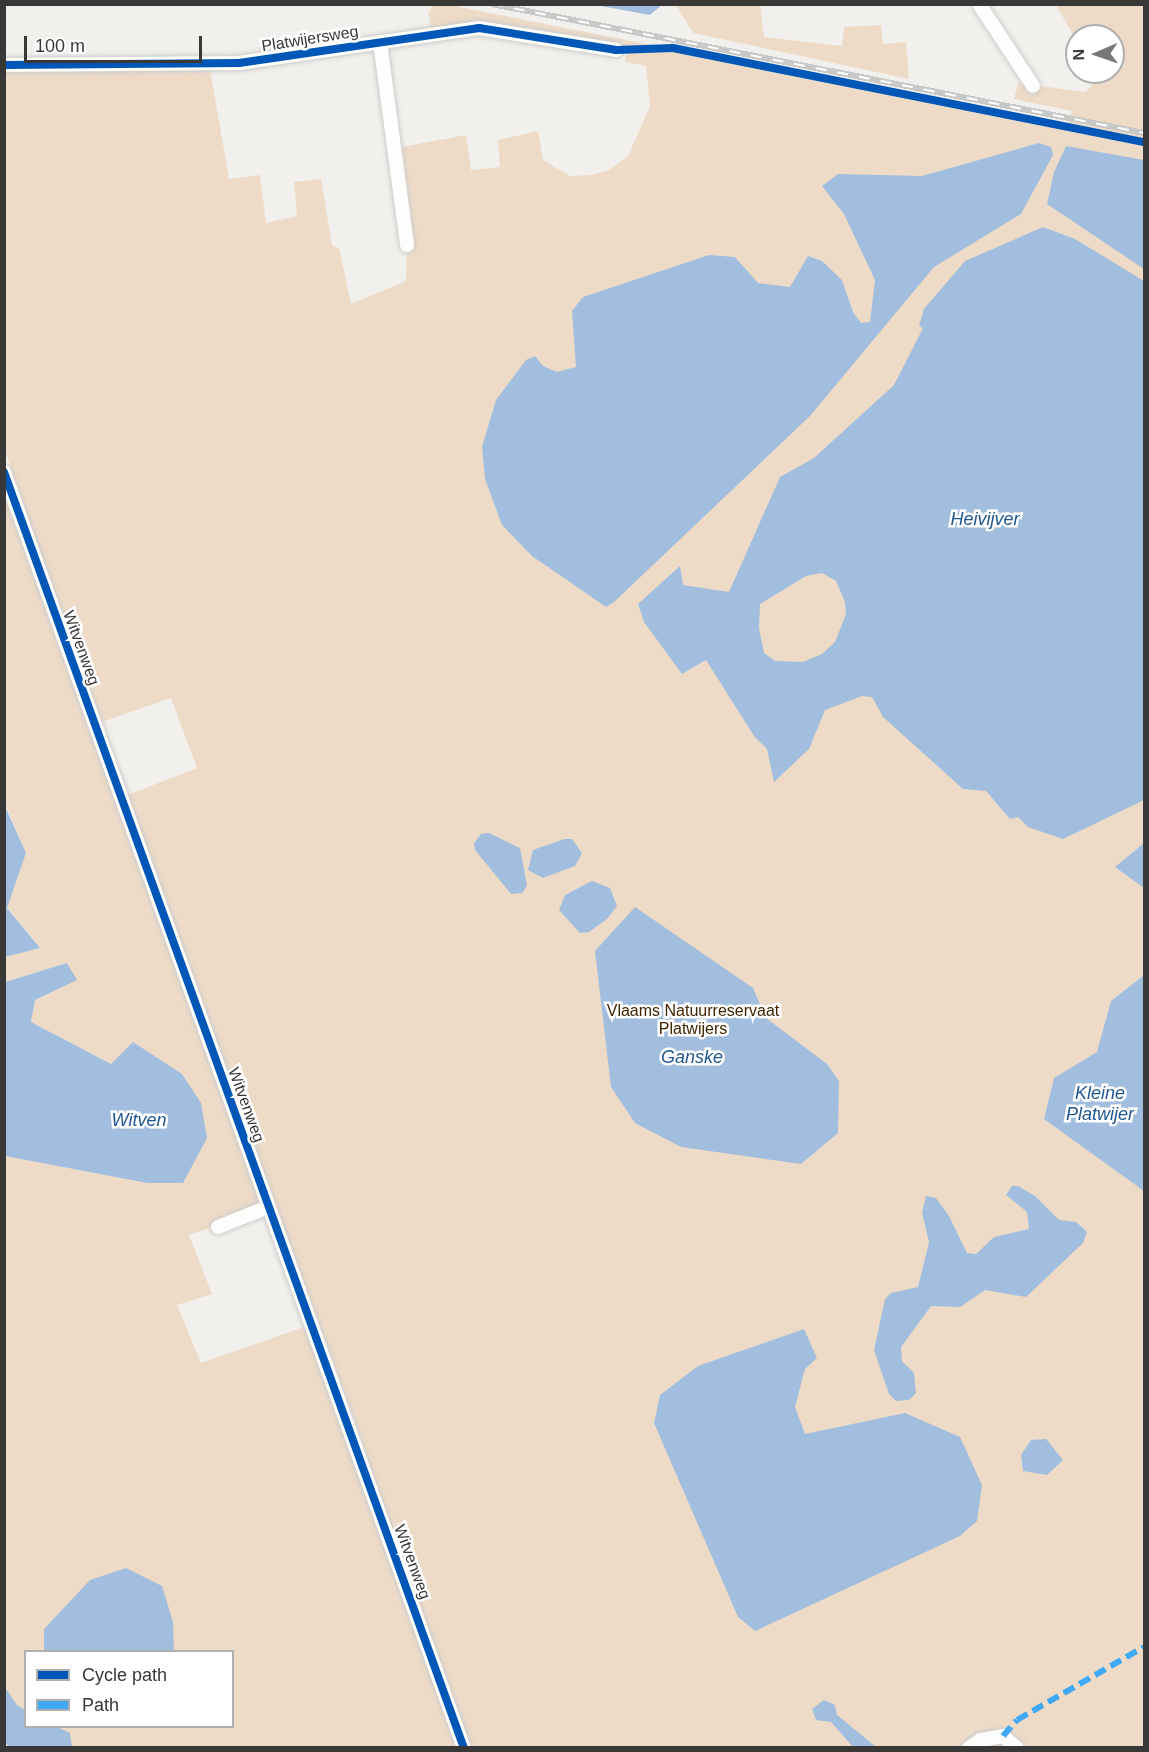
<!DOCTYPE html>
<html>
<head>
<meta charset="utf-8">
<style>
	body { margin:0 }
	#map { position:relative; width:1149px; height:1752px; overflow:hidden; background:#f2f0ed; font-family:Helvetica,sans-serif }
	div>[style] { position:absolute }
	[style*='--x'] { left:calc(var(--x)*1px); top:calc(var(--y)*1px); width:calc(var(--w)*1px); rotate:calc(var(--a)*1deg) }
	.green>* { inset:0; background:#eddbc7 }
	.water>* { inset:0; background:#a2bede }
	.roads { filter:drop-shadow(0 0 2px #cecccb) drop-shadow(0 0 2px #cecccb) }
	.minor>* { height:14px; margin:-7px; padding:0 7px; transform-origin:7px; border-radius:7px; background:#fdfdfc }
	.rail>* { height:6px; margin-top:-3px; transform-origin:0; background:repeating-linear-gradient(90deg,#fff 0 11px,#c8c8c8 0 22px); box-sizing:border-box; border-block:2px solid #c8c8c8 }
	.quiet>* { height:6px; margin-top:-3px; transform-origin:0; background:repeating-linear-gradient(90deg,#3fa9f5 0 12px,transparent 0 18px) }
	.cycleway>* { height:8px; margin:-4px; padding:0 4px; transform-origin:4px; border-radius:4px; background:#0057b8 }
	span { translate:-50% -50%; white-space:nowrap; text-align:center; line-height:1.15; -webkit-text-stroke:5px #fff; paint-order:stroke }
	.street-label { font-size:16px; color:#3a3836 }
	.park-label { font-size:16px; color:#412500 }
	.water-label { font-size:18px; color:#1f5791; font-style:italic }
	.frame { position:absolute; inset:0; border:6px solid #3a3836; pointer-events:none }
	.legend { position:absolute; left:24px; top:1650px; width:210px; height:78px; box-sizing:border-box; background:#fff; border:2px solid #b0afaf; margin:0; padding:8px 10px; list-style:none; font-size:18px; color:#3a3836 }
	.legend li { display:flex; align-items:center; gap:12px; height:30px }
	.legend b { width:30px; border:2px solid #b0afaf }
	.north { position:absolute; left:1065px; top:24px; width:60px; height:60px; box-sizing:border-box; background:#fff; border:2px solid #b0afaf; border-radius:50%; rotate:268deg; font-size:16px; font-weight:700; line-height:24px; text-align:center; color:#3a3836 }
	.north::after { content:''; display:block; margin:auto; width:21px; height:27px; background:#7a7876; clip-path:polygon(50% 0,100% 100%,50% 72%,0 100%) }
	.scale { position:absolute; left:24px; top:36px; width:178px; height:27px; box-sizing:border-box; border:3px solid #3a3836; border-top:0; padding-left:8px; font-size:18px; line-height:21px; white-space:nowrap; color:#3a3836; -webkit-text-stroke:4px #fff; paint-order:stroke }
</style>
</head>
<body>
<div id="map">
	<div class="green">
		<i style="clip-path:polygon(evenodd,1060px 4px,1144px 5px,1144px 1747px,5px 1747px,5px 1156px,147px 1183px,111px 1064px,31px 1022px,35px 1000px,76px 980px,67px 963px,5px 982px,5px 957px,40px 948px,7px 907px,26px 853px,5px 804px,4px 494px,261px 1204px,253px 1213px,189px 1235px,212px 1294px,177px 1305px,201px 1363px,304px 1327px,353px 1458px,367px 1454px,125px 796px,197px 768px,171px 698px,99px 723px,5px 450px,5px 71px,209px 64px,229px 179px,260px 175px,266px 223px,297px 216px,294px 182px,321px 179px,332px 245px,339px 248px,351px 304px,406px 281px,407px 245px,401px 196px,408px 195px,402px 147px,466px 135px,471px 170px,500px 167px,498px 140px,538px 131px,543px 160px,570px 176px,591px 175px,609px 170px,628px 156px,650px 106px,646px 66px,625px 62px,627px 49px,472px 23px,432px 30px,428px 13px,433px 5px,449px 5px,1066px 127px,1072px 111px,1014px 99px,1018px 83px,1085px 92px,1099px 78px,1095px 72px,1113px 72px,1113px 36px,1077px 36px,1077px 41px,1057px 7px,1060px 4px,26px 1652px,232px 1652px,232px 1726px,26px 1726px,26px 1652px)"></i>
		<i style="clip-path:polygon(676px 5px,760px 5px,764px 37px,842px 46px,844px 27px,881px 25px,883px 44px,906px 42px,909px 79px,693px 33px)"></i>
	</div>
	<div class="water">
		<i style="clip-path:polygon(595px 5px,662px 5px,650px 15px)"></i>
		<i style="clip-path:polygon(1039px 143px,1051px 147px,1053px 155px,1021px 214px,934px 267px,810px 416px,614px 602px,606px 607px,532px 556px,502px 525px,485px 479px,482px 447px,496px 400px,526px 360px,535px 356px,543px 366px,557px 372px,576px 367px,572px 311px,583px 297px,709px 255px,735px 257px,758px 283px,790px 287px,808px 256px,822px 261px,842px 280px,853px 312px,861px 323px,870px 322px,875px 280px,844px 214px,822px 186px,838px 174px,922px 176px)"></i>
		<i style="clip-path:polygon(1066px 146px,1144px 160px,1144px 269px,1047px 204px,1054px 172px)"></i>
		<i style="clip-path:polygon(evenodd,1043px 227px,1075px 239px,1144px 281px,1144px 800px,1063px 839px,1028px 827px,1018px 817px,1010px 819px,986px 791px,963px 789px,883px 717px,872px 697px,862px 696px,825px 710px,809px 749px,774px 782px,767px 749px,754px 736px,706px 660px,682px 674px,644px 622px,638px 604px,680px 566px,683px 585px,729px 592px,780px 477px,814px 458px,894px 385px,923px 328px,919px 326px,924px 309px,965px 261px,1043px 227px,822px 573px,836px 581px,845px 602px,846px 614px,835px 642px,822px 654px,803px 662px,775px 661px,764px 653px,759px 628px,760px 604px,806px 576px,822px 573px)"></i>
		<i style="clip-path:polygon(4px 804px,26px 853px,7px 908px,40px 948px,5px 957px)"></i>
		<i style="clip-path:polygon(489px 833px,520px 848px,527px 886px,522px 893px,511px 894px,475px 850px,474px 843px,481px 834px)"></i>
		<i style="clip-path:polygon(564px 839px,572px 839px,582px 853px,575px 866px,543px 878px,528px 870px,533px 850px)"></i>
		<i style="clip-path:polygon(1144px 843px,1144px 888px,1115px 867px)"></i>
		<i style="clip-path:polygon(592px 881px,610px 888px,617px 906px,607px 919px,589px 932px,580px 933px,559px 910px,565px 895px)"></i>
		<i style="clip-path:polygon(635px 907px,753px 988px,766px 1018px,827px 1064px,839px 1081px,838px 1133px,801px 1164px,681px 1147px,635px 1123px,611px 1087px,595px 951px)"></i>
		<i style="clip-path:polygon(67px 963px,77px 980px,35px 1000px,31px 1022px,111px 1064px,133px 1042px,182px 1074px,201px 1103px,207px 1138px,183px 1183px,147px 1183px,5px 1156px,5px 982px)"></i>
		<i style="clip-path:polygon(1144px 975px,1144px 1191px,1044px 1119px,1054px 1078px,1097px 1052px,1111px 1001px)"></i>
		<i style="clip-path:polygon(1012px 1186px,1018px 1186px,1035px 1196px,1059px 1220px,1076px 1222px,1087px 1232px,1083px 1243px,1026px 1297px,985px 1290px,960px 1307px,931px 1306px,901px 1347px,902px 1361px,914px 1373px,916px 1393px,909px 1400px,896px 1401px,889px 1394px,874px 1350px,885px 1299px,891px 1293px,918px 1287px,929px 1242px,922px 1213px,926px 1196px,936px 1198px,949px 1216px,967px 1253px,976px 1254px,994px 1237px,1029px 1229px,1027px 1212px,1006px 1195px)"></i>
		<i style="clip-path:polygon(804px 1329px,817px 1358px,805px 1369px,795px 1407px,805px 1434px,905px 1413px,960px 1437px,982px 1485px,977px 1521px,960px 1536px,755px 1631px,738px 1617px,654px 1423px,660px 1395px,698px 1366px)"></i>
		<i style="clip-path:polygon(1046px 1439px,1063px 1460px,1047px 1475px,1023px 1471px,1021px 1455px,1031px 1440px)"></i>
		<i style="clip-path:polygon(126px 1568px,162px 1586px,173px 1622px,174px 1651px,44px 1651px,44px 1629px,90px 1580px)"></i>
		<i style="clip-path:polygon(4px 1686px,17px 1705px,25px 1710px,26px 1726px,57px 1727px,70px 1733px,72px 1747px,10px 1747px,5px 1743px)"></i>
		<i style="clip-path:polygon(824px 1700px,835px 1705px,837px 1715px,876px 1747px,853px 1747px,831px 1722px,816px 1720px,812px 1709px)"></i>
	</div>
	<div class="roads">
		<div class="minor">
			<i style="--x:979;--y:4;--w:98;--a:56.6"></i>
			<i style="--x:380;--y:42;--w:205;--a:82.4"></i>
			<i style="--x:4;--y:65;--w:235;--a:-0.5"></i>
			<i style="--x:239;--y:63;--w:243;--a:-8.3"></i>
			<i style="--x:479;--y:28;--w:139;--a:9.1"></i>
			<i style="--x:4;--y:472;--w:1356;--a:70.18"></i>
			<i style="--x:218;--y:1227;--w:54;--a:-21.8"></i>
			<i style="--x:969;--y:1748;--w:14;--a:-34"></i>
			<i style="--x:981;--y:1740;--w:22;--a:-10"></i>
			<i style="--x:1003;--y:1736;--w:18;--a:41"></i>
		</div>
	</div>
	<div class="rail">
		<i style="--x:492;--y:4;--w:665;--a:11.19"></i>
	</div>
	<div class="quiet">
		<i style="--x:1003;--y:1736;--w:21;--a:-49"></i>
		<i style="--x:1017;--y:1720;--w:146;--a:-29.9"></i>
	</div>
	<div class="cycleway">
		<i style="--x:4;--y:65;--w:235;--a:-0.5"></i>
		<i style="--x:239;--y:63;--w:243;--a:-8.3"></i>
		<i style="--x:479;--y:28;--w:139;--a:9.1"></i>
		<i style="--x:616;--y:50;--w:57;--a:-2"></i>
		<i style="--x:673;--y:48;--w:480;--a:11.3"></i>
		<i style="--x:4;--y:472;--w:1356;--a:70.18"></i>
	</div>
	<div class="street-label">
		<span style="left:310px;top:39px;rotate:-9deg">Platwijersweg</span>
		<span style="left:81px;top:648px;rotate:70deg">Witvenweg</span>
		<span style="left:246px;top:1105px;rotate:70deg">Witvenweg</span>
		<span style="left:412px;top:1562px;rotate:70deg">Witvenweg</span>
	</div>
	<div class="park-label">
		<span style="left:693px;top:1020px">Vlaams Natuurreservaat<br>Platwijers</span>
	</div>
	<div class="water-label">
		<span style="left:985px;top:519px">Heivijver</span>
		<span style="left:692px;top:1057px">Ganske</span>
		<span style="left:1100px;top:1104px">Kleine<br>Platwijer</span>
		<span style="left:139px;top:1120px">Witven</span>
	</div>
	<div class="frame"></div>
	<ul class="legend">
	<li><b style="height:8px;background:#0057b8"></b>Cycle path</li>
	<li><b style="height:8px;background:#3fa9f5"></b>Path</li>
	</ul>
	<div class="north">N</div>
	<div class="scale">100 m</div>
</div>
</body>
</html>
